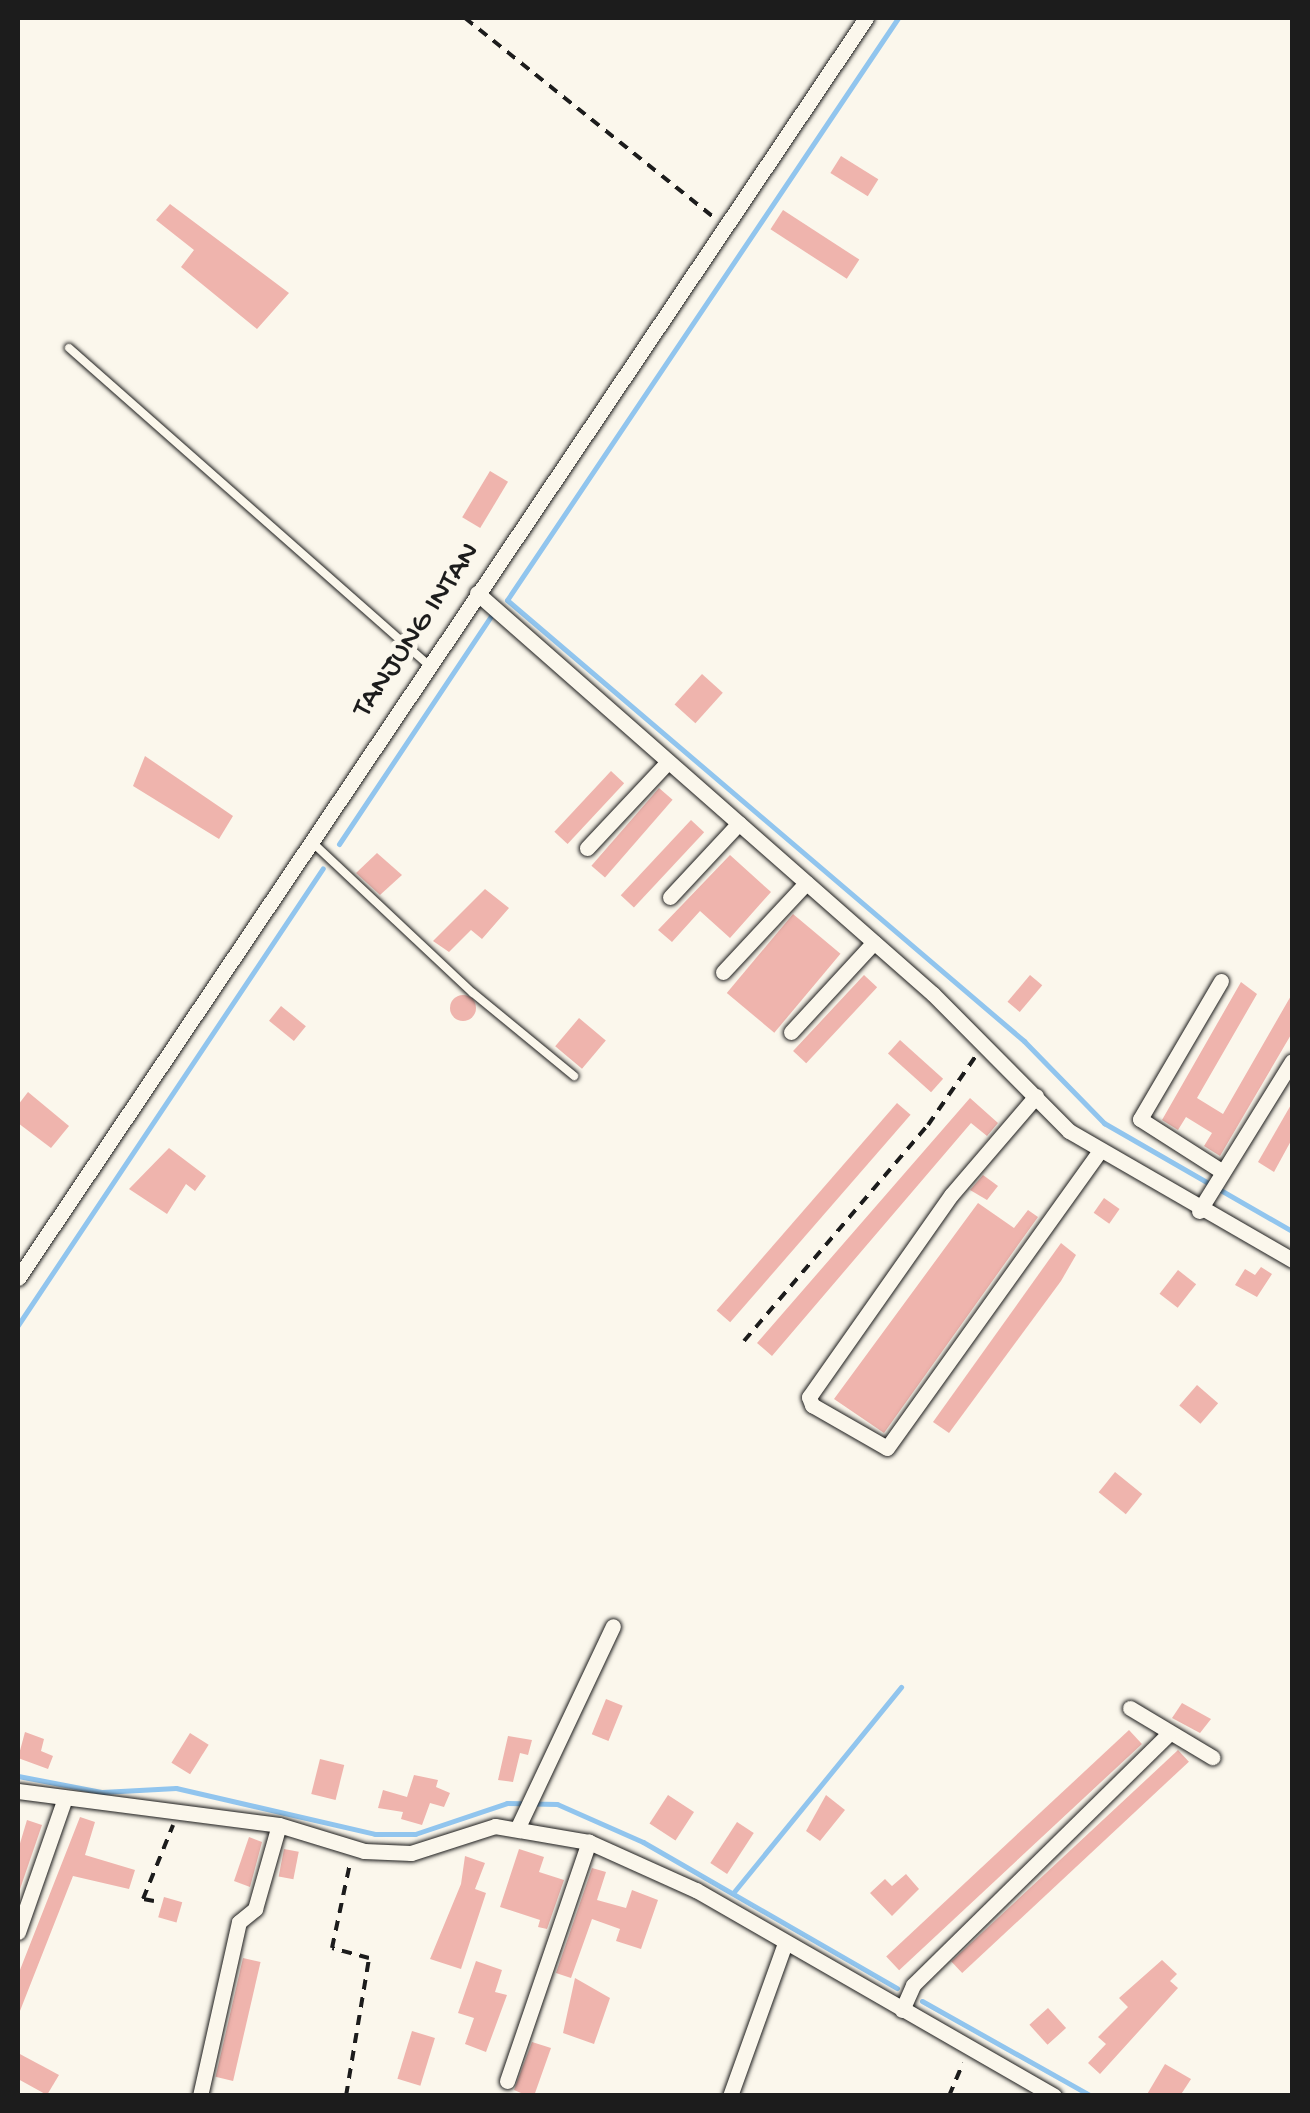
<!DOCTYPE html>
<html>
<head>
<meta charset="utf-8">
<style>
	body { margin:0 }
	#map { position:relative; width:1310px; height:2113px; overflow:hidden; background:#fbf7ec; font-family:"Gochi Hand",sans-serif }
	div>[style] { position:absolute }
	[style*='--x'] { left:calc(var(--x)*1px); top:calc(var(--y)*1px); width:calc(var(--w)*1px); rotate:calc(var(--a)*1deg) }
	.stream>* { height:5px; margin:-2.5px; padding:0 2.5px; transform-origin:2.5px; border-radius:2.5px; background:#91c5ee }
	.building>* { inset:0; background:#efb4ad; transform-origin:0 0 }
	.round { border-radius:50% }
	.path>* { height:4px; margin-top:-2px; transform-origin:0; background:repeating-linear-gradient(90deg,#1c1c1c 0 10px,transparent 0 18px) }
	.roads { filter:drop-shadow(0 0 2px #1c1c1c) drop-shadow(0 0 2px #1c1c1c) }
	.lane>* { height:8px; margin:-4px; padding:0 4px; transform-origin:4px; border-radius:4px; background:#fbf7ec }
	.street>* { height:15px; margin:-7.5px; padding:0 7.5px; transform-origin:7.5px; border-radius:7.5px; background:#fbf7ec }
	span { translate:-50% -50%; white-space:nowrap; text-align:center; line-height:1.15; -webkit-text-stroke:10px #fbf7ec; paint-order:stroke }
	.street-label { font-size:30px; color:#1c1c1c }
	.frame { position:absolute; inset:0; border:20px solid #1c1c1c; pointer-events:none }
</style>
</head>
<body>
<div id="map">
	<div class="stream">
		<i style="--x:898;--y:18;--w:701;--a:123.89"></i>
		<i style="--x:507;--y:600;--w:680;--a:40.46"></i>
		<i style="--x:1024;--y:1041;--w:115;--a:45.7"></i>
		<i style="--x:1104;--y:1123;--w:217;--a:29.9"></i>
		<i style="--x:339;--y:844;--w:275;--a:-56.3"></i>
		<i style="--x:18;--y:1325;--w:549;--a:-56.28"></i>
		<i style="--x:18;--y:1776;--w:86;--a:10.8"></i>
		<i style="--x:102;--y:1792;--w:74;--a:-3.1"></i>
		<i style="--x:176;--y:1788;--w:204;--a:13"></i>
		<i style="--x:375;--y:1834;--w:40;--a:0"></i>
		<i style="--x:415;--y:1834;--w:97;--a:-18.6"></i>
		<i style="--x:507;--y:1803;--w:50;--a:1.1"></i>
		<i style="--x:557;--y:1804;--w:94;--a:23.8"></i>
		<i style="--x:643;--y:1842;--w:293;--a:29.9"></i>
		<i style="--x:733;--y:1893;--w:266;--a:-50.8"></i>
		<i style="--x:922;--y:2001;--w:194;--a:29.3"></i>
	</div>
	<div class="building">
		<i style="left:841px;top:156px;width:44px;height:20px;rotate:32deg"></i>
		<i style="clip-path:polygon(170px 204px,289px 293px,257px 329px,181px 267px,194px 250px,156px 220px)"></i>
		<i style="left:783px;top:210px;width:91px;height:23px;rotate:33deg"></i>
		<i style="left:490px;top:471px;width:21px;height:54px;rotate:31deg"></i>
		<i style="left:702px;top:674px;width:28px;height:41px;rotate:42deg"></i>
		<i style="clip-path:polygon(145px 756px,233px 816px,219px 839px,133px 786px)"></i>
		<i style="left:611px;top:771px;width:18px;height:83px;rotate:43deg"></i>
		<i style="left:659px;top:788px;width:18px;height:103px;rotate:41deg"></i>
		<i style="left:691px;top:820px;width:18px;height:103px;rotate:43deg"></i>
		<i style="clip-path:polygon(377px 853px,402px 875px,380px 895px,356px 873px)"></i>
		<i style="clip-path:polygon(730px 855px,771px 892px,730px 938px,700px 911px,672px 942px,658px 930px)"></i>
		<i style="clip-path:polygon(485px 889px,509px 908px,482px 939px,471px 930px,449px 952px,433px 941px)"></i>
		<i style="left:793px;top:914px;width:62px;height:103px;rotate:40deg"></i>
		<i style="left:864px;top:975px;width:18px;height:104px;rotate:43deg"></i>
		<i style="left:1030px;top:975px;width:16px;height:35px;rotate:40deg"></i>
		<i style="clip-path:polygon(1241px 982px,1257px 994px,1197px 1098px,1223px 1114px,1292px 994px,1292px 1033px,1220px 1156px,1204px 1146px,1212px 1133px,1186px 1117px,1178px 1130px,1162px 1120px)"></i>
		<i class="round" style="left:450px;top:995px;width:26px;height:26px"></i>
		<i style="left:281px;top:1006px;width:32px;height:19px;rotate:39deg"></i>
		<i style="left:579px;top:1018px;width:35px;height:37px;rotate:40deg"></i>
		<i style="left:900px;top:1040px;width:58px;height:18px;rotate:42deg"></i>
		<i style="clip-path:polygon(28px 1092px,69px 1126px,51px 1148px,18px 1123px,18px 1105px)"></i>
		<i style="clip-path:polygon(970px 1098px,998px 1123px,987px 1136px,971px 1123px,772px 1356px,757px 1343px)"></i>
		<i style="left:897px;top:1103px;width:18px;height:275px;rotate:41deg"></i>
		<i style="clip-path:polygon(1292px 1103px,1292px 1139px,1274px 1172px,1258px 1162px)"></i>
		<i style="clip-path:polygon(169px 1148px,206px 1176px,195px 1191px,186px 1184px,167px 1214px,129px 1189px)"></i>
		<i style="clip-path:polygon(983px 1175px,998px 1186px,987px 1200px,970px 1190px)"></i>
		<i style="left:1104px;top:1198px;width:19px;height:18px;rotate:35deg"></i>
		<i style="clip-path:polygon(978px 1203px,1014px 1228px,1028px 1210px,1038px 1217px,884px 1433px,834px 1399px)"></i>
		<i style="clip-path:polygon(1061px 1243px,1076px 1255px,1061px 1281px,949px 1433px,933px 1422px)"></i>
		<i style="clip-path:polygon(1261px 1267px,1272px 1274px,1257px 1297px,1235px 1285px,1245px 1269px,1255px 1275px)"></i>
		<i style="left:1178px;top:1270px;width:23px;height:30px;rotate:38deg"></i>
		<i style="left:1197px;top:1385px;width:28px;height:27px;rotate:41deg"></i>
		<i style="left:1115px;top:1472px;width:35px;height:26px;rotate:39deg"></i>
		<i style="left:606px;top:1699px;width:18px;height:38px;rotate:22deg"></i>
		<i style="clip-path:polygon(1182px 1703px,1211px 1719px,1200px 1733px,1172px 1718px)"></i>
		<i style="left:1129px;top:1730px;width:19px;height:332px;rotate:47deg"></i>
		<i style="clip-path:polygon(25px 1732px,44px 1739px,41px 1751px,53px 1756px,48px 1769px,18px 1758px)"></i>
		<i style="left:190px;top:1733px;width:22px;height:35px;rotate:32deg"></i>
		<i style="clip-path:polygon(508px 1736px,532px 1740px,528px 1755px,520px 1753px,513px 1782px,498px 1780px)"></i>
		<i style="left:1178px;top:1750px;width:16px;height:310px;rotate:47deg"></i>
		<i style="left:320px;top:1759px;width:25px;height:36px;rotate:14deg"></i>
		<i style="clip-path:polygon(414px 1775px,438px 1780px,436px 1787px,450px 1793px,444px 1807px,430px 1803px,422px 1825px,401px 1819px,403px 1812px,378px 1808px,383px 1790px,407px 1797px)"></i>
		<i style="left:668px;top:1795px;width:31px;height:34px;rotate:33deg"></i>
		<i style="clip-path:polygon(826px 1795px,845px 1810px,820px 1841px,806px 1831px)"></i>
		<i style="clip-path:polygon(80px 1817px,95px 1822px,85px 1855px,135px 1870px,129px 1889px,73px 1876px,18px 2016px,18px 1975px)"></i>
		<i style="clip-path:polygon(27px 1820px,42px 1825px,20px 1889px,18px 1850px)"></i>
		<i style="left:737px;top:1822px;width:20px;height:49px;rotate:33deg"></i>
		<i style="clip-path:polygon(249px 1837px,262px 1842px,250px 1887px,234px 1881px)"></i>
		<i style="left:284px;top:1849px;width:15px;height:28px;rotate:11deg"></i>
		<i style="clip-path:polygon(519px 1849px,544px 1857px,539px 1872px,564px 1880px,547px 1929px,538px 1927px,540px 1920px,500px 1907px)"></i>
		<i style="clip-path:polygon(465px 1856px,485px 1863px,475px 1889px,486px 1893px,461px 1969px,430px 1959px,461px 1884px)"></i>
		<i style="clip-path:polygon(592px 1868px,606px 1872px,597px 1900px,626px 1908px,632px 1890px,658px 1900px,641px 1949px,616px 1941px,620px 1929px,592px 1919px,571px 1978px,556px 1973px)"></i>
		<i style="clip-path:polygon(906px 1874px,919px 1889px,892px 1916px,870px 1893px,885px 1879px,892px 1886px)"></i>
		<i style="left:164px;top:1897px;width:19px;height:21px;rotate:16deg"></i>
		<i style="left:243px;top:1958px;width:18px;height:122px;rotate:13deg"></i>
		<i style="clip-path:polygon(1162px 1960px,1177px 1974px,1170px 1981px,1178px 1988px,1100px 2074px,1088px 2063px,1106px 2044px,1098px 2037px,1128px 2007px,1119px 1998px)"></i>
		<i style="clip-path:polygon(476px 1961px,502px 1970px,495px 1992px,507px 1995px,486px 2052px,465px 2044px,474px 2018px,458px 2013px)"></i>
		<i style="clip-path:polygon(575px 1978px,610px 1998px,594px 2044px,563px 2033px)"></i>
		<i style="left:1048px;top:2008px;width:27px;height:25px;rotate:48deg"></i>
		<i style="left:412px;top:2031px;width:24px;height:50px;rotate:17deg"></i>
		<i style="clip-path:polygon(532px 2042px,551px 2048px,534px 2096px,528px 2096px,514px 2090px)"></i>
		<i style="clip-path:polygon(18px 2053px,59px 2075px,47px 2095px,18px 2079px)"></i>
		<i style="clip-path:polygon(1165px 2064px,1191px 2079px,1180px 2096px,1146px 2096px)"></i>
	</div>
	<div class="path">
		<i style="--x:465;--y:18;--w:320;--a:38.7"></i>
		<i style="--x:744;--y:1341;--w:284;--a:-49.6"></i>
		<i style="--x:928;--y:1125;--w:83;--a:-55.3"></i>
		<i style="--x:154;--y:1901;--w:11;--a:-170"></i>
		<i style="--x:143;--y:1899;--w:80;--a:-67.9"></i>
		<i style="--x:346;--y:2096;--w:140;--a:-80.5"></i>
		<i style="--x:369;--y:1958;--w:38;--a:-165"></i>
		<i style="--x:332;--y:1948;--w:87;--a:-78"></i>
		<i style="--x:949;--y:2096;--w:36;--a:-67"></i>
	</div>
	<div class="roads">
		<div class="lane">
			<i style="--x:69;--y:348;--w:478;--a:41.4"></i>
			<i style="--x:313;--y:843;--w:219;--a:43.2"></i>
			<i style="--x:473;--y:993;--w:131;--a:39.4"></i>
		</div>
		<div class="street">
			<i style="--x:477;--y:593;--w:607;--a:41.33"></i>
			<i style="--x:933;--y:994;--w:193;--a:45.2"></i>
			<i style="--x:1069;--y:1131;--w:258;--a:30"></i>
			<i style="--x:587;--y:848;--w:115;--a:-46.8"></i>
			<i style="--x:670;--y:897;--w:101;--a:-47"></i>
			<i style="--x:723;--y:972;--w:122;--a:-47"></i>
			<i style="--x:1221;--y:981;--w:160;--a:120.4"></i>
			<i style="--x:1140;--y:1119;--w:98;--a:32.6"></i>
			<i style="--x:791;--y:1032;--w:122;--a:-47.3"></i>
			<i style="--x:1036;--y:1096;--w:130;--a:130.6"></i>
			<i style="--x:951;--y:1195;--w:247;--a:125.1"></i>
			<i style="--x:809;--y:1397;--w:9;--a:69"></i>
			<i style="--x:812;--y:1405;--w:86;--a:29.8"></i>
			<i style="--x:887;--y:1448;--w:364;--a:-54.4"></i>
			<i style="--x:1199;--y:1211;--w:176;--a:-58.2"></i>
			<i style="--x:18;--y:1278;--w:1519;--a:-56.06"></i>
			<i style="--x:1130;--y:1708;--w:96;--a:30.9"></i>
			<i style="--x:18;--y:1791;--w:263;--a:7.4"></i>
			<i style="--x:279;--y:1825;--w:89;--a:17"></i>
			<i style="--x:364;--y:1851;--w:47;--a:2.4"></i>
			<i style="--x:411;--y:1853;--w:88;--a:-17.8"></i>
			<i style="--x:495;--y:1826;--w:95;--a:9.7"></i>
			<i style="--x:589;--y:1842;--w:117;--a:24.2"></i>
			<i style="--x:696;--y:1890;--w:413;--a:29.9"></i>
			<i style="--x:518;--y:1827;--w:222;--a:-64.7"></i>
			<i style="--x:18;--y:1932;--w:139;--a:-70.7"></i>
			<i style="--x:902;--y:2010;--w:27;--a:-66"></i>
			<i style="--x:913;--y:1985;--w:359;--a:-44.5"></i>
			<i style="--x:507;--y:2081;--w:253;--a:-71.1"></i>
			<i style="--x:200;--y:2096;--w:178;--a:-77.4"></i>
			<i style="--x:239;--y:1922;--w:21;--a:-39"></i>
			<i style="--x:255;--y:1909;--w:87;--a:-74.1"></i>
			<i style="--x:730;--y:2096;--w:163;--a:-70.2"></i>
		</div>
	</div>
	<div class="street-label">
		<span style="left:418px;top:631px;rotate:-56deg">TANJUNG INTAN</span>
	</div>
	<div class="frame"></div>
</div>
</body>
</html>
